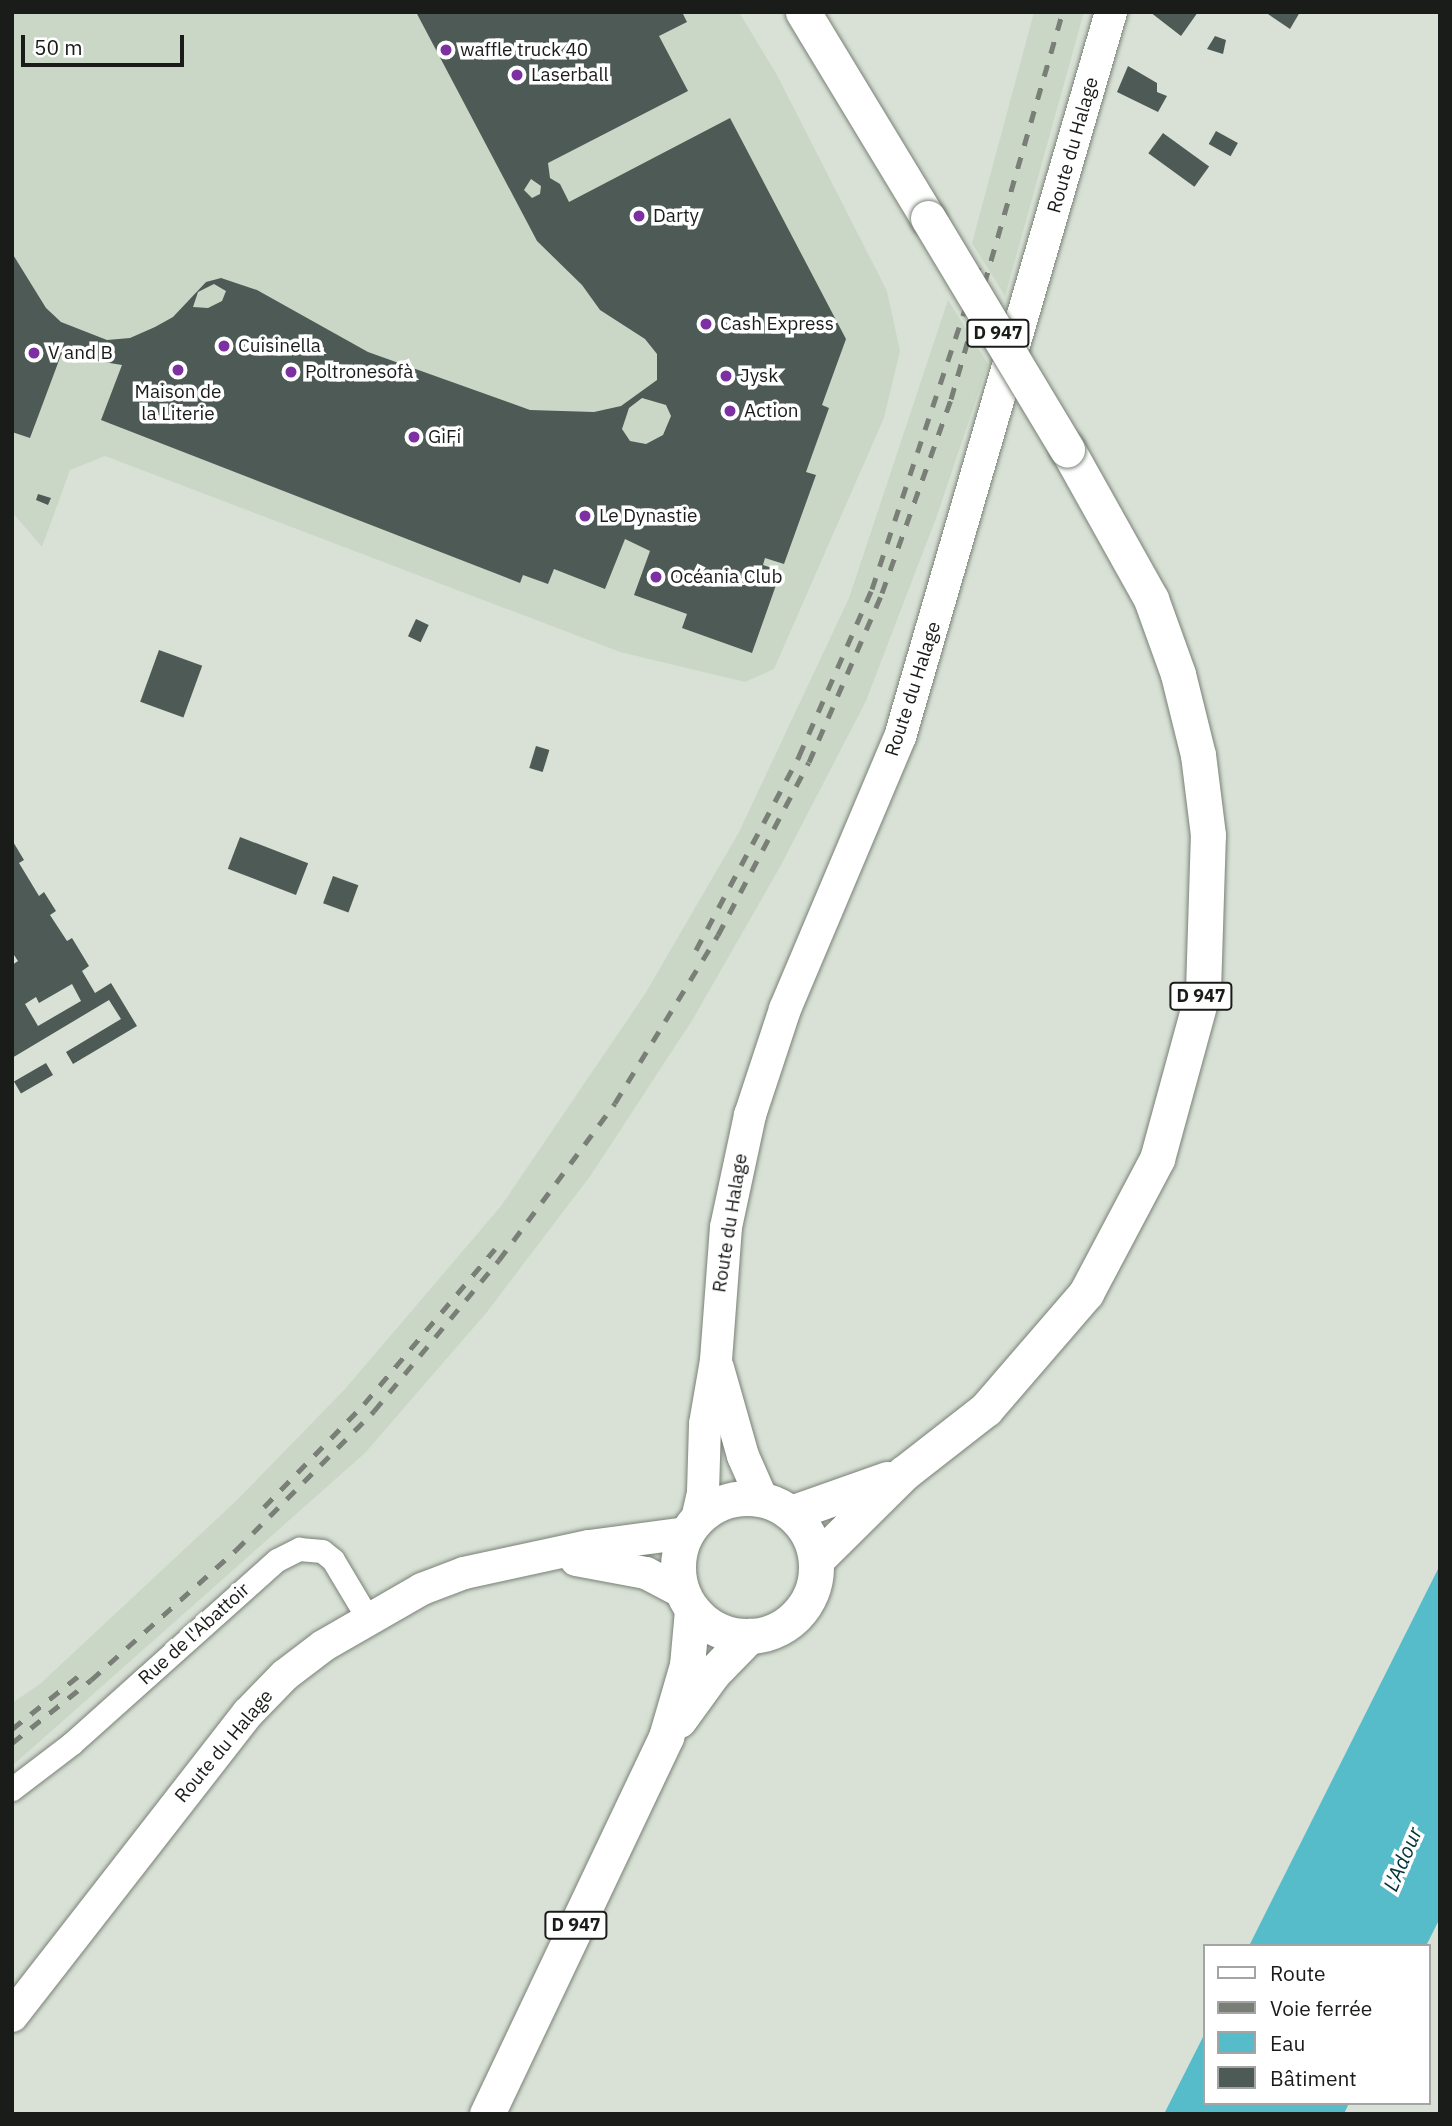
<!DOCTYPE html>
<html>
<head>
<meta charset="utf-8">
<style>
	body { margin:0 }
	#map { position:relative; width:1452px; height:2126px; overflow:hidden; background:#d9e1d6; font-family:"IBM Plex Sans",sans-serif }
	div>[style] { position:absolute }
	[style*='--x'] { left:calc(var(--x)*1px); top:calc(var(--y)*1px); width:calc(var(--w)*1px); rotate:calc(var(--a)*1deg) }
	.built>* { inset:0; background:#cad7c6 }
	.water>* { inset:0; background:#57bcca }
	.building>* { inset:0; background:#4d5a55; transform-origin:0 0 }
	.roads { filter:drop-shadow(0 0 2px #798177) drop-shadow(0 0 2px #798177) }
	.minor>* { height:23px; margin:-11.5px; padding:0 11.5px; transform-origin:11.5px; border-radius:11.5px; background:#fff }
	.secondary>* { height:32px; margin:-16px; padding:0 16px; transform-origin:16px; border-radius:16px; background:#fff }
	.primary>* { height:35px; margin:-17.5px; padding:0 17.5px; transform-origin:17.5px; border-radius:17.5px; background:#fff }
	.primary>.ring { margin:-17.5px; padding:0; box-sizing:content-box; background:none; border:35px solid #fff; border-radius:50% }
	.rail>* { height:5px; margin-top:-2.5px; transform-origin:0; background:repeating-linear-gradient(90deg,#797e77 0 12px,transparent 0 24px) }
	.bridges { filter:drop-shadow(0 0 2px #798177) drop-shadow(0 0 2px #798177) }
	.primary-bridge>* { height:35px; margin:-17.5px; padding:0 17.5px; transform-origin:17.5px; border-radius:17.5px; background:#fff }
	.dots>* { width:19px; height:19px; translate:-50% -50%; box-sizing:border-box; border:4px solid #fff; border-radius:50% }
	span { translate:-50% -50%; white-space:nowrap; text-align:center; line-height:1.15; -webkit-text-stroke:7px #fff; paint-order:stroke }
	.shield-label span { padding:2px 5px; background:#fff; border:2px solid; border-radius:5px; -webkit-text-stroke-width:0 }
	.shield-label { font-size:18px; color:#191c18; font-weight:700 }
	.poi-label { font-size:19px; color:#191c18 }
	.left { translate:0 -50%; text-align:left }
	.street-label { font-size:19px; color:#191c18 }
	.water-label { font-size:21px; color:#01343a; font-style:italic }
	.frame { position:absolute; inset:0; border:14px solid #191c18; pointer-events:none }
	.legend { position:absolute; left:1203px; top:1944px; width:228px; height:161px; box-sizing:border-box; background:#fff; border:2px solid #a3a4a3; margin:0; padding:9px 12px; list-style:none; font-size:21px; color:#191c18 }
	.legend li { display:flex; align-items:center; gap:14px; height:35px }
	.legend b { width:35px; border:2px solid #a3a4a3 }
	.scale { position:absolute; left:21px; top:35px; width:163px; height:32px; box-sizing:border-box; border:4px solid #191c18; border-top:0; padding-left:9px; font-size:21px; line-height:24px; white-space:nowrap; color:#191c18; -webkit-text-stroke:5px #fff; paint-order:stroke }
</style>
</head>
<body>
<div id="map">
	<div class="built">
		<i style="clip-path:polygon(12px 12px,739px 12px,777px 75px,887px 291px,900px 351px,884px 418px,774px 669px,745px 682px,620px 652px,105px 456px,70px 470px,42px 547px,12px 512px)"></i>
		<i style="clip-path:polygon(1034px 12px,1084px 12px,1005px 296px,972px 243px)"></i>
		<i style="clip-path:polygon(948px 300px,988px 364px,938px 513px,866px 701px,780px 867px,693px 1019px,591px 1175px,487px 1312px,365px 1453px,12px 1766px,12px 1703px,40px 1684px,237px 1500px,345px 1389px,501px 1206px,645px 994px,739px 832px,849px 598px)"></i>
	</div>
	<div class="water">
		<i style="clip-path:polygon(1440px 1565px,1440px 1918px,1426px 1946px,1249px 1946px)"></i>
		<i style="clip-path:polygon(1205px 2033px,1205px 2103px,1349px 2103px,1344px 2114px,1164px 2114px)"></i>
	</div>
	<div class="building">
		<i style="clip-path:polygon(evenodd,416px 12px,682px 12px,687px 22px,659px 36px,688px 91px,548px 163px,550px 178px,560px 184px,569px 202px,730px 118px,846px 339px,822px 405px,829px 408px,806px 472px,816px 475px,784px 564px,765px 558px,763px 565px,781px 571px,752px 653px,682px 628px,687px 614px,634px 595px,650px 551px,625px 539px,605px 589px,554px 569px,548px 584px,523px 575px,520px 583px,101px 420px,122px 365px,61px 355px,30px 438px,12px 432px,12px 253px,46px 308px,61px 322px,107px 340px,130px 338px,155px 327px,173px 317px,206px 282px,221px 278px,257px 290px,368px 352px,530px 410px,594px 412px,621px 406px,657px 380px,657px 354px,645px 339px,600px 310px,582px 285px,537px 241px,416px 12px,531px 179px,541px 186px,540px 194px,532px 198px,524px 190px,531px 179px,416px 12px,214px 284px,226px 291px,222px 301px,208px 308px,193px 307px,198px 292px,214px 284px,416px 12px,642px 398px,666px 405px,671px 416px,663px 435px,646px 444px,630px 441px,622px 429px,629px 408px,642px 398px)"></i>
		<i style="clip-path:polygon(1150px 12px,1198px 12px,1181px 36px)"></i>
		<i style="clip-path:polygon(1265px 12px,1300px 12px,1290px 29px)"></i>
		<i style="clip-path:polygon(1215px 36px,1226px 40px,1223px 54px,1207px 49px)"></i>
		<i style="clip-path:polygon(1128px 66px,1157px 83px,1157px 92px,1167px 96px,1158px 112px,1117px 92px)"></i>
		<i style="left:1216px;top:131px;width:25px;height:15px;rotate:29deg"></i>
		<i style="left:1163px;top:133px;width:57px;height:25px;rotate:36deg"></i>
		<i style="clip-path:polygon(38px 494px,51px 498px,48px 505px,36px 500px)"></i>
		<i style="left:416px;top:619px;width:14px;height:19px;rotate:25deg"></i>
		<i style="left:159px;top:650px;width:46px;height:55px;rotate:20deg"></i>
		<i style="left:536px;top:746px;width:14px;height:23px;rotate:17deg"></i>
		<i style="left:240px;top:837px;width:73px;height:34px;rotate:21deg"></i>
		<i style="clip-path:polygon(evenodd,12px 840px,24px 860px,19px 863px,39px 896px,44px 892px,56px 911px,50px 915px,67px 941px,72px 938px,89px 966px,82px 971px,95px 993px,111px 983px,137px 1026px,73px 1064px,66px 1052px,121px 1019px,109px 1000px,12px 1058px,12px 965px,18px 961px,12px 952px,12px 840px,72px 984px,81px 1001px,38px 1026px,25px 1004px,36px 997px,39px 1003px,72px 984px)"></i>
		<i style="left:333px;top:876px;width:27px;height:29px;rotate:20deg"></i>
		<i style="left:46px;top:1063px;width:14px;height:37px;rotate:60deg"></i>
	</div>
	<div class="roads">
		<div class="minor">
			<i style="--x:12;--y:1789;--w:74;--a:-37.3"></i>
			<i style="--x:71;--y:1744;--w:276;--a:-41.8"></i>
			<i style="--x:277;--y:1560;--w:25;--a:-27"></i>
			<i style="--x:299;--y:1549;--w:23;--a:5"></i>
			<i style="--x:322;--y:1551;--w:14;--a:39"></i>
			<i style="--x:333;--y:1560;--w:66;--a:59.2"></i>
		</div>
		<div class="secondary">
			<i style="--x:718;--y:1368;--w:91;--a:74.1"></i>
			<i style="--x:743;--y:1456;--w:47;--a:66.2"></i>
			<i style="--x:697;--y:1519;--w:28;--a:-77"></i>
			<i style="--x:703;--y:1492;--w:68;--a:-88.3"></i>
			<i style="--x:705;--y:1424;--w:65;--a:-80.2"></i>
			<i style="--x:716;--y:1360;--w:133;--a:-85.7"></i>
			<i style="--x:726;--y:1227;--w:115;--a:-77.9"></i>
			<i style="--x:750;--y:1115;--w:112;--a:-71.7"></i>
			<i style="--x:785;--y:1009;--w:295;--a:-67.1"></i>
			<i style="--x:900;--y:737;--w:755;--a:-73.77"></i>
			<i style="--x:576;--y:1560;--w:71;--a:10.5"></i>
			<i style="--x:646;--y:1573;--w:41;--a:27.8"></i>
			<i style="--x:12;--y:2016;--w:384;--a:-52.1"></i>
			<i style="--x:248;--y:1713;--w:53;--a:-45.8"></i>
			<i style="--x:285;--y:1675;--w:48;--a:-37.3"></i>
			<i style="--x:323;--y:1646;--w:114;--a:-29.9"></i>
			<i style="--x:422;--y:1589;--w:45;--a:-20.9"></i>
			<i style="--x:464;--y:1573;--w:128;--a:-12.2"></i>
			<i style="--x:589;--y:1546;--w:98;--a:-7.6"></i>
		</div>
		<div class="primary">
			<i style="--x:803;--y:12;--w:241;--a:58.8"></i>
			<i class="ring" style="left:678px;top:1498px;width:103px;height:103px"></i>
			<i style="--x:791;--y:1513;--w:102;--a:-19.5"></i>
			<i style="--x:816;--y:1560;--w:124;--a:-44.7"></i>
			<i style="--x:904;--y:1473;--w:104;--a:-38"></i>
			<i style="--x:986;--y:1409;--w:153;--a:-49.2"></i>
			<i style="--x:1086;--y:1293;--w:152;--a:-62.1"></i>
			<i style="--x:1157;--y:1159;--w:174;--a:-74.7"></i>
			<i style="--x:1203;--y:991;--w:156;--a:-88.2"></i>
			<i style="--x:1208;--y:835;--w:81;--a:-97.1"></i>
			<i style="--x:1198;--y:755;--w:83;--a:-103.9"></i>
			<i style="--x:1178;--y:674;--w:80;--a:-109.8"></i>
			<i style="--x:1151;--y:599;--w:172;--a:-119.2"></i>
			<i style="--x:679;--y:1720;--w:58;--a:-54.1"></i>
			<i style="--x:713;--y:1673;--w:52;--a:-45.8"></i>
			<i style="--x:487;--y:2114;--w:417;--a:-64.6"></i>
			<i style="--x:666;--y:1737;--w:75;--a:-73.7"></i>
			<i style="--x:687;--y:1665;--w:55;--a:-84.8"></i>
		</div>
	</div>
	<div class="rail">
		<i style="--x:696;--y:950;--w:220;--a:-62"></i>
		<i style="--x:799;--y:756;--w:182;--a:-66.4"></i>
		<i style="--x:872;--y:589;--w:339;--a:-71.6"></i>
		<i style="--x:264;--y:1507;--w:144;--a:-45.8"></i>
		<i style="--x:364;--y:1404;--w:203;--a:-49.8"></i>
		<i style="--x:12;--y:1729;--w:95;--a:-38.6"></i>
		<i style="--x:12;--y:1743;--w:101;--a:-38.6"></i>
		<i style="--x:91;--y:1680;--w:195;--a:-41.9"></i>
		<i style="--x:236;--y:1550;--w:196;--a:-45.2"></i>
		<i style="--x:374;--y:1411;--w:196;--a:-50.4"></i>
		<i style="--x:499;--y:1260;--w:195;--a:-53.5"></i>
		<i style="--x:615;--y:1103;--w:197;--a:-58.5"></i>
		<i style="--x:718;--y:935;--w:195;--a:-62.3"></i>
		<i style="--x:809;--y:762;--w:184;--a:-66.6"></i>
		<i style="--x:882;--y:593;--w:206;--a:-70.4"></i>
		<i style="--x:951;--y:399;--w:403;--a:-73.9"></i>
	</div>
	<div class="bridges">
		<div class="primary-bridge">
			<i style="--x:928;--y:218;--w:270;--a:59"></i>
		</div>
	</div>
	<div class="dots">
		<i style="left:446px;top:50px;background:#7d30a1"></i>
		<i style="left:517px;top:75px;background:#7d30a1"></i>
		<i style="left:639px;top:216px;background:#7d30a1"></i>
		<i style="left:706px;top:324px;background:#7d30a1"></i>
		<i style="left:224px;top:346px;background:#7d30a1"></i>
		<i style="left:34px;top:353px;background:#7d30a1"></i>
		<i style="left:178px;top:370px;background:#7d30a1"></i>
		<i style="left:291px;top:372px;background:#7d30a1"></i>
		<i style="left:726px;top:376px;background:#7d30a1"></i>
		<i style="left:730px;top:411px;background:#7d30a1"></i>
		<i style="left:414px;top:437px;background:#7d30a1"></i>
		<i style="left:585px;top:516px;background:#7d30a1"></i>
		<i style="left:656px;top:577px;background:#7d30a1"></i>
	</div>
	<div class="shield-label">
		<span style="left:998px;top:333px">D 947</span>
		<span style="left:1201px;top:996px">D 947</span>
		<span style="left:576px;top:1925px">D 947</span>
	</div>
	<div class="poi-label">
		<span class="left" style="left:460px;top:50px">waffle truck 40</span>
		<span class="left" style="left:531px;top:75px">Laserball</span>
		<span class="left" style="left:653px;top:216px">Darty</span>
		<span class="left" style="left:720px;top:324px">Cash Express</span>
		<span class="left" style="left:238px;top:346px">Cuisinella</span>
		<span class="left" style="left:48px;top:353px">V and B</span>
		<span class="left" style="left:305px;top:372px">Poltronesofà</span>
		<span class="left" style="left:740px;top:376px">Jysk</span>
		<span style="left:178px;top:403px">Maison de<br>la Literie</span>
		<span class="left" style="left:744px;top:411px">Action</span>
		<span class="left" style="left:428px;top:437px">GiFi</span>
		<span class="left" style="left:599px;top:516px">Le Dynastie</span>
		<span class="left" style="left:670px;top:577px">Océania Club</span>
	</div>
	<div class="street-label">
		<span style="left:1073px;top:145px;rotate:-74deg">Route du Halage</span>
		<span style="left:913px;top:689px;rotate:-72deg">Route du Halage</span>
		<span style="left:730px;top:1223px;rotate:-81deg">Route du Halage</span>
		<span style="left:194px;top:1634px;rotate:-42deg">Rue de l'Abattoir</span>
		<span style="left:224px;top:1746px;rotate:-50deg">Route du Halage</span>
	</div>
	<div class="water-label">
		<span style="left:1402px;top:1859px;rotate:-67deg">L'Adour</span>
	</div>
	<div class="frame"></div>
	<ul class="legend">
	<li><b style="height:9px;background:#fff"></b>Route</li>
	<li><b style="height:9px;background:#797e77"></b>Voie ferrée</li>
	<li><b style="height:19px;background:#57bcca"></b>Eau</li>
	<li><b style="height:19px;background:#4d5a55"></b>Bâtiment</li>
	</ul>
	<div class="scale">50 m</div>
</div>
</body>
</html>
